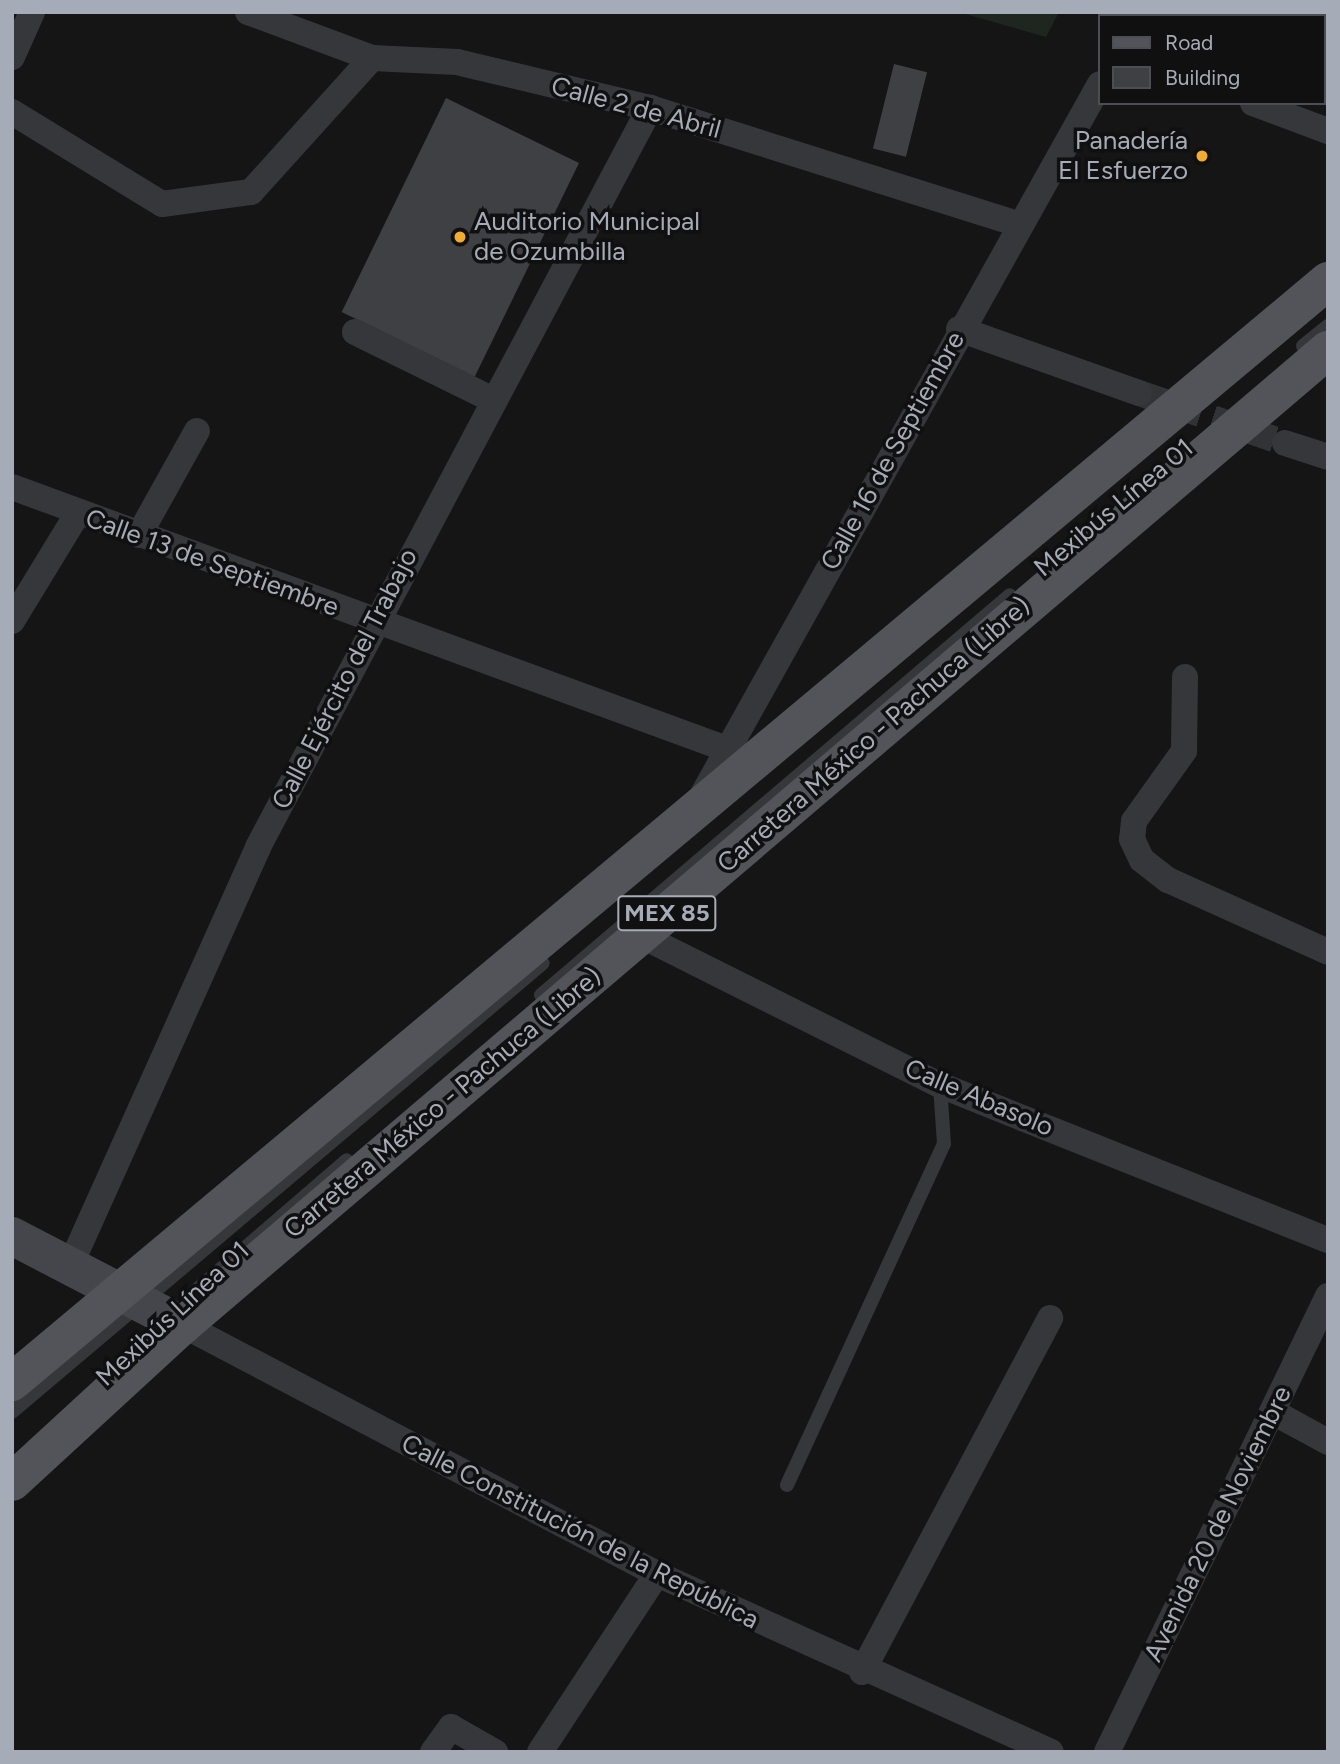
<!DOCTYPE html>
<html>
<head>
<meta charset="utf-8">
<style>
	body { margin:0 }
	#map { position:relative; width:1340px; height:1764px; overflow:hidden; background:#151516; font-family:Figtree,sans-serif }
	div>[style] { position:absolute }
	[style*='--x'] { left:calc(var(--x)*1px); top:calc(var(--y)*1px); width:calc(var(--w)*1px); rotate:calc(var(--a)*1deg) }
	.green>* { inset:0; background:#1f261f }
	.building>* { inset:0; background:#3f4043; transform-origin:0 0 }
	.street-tunnel>* { height:26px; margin-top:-13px; transform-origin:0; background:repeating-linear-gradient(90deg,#323336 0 26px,transparent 0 39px) }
	.lane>* { height:14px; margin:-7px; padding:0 7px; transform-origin:7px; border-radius:7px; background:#36373b }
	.street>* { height:26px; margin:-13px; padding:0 13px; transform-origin:13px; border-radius:13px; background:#36373b }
	.secondary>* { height:38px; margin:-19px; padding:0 19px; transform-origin:19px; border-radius:19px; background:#44464b }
	.primary>* { height:38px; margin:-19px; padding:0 19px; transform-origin:19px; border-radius:19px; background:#52545a }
	.dots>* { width:19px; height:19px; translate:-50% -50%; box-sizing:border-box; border:4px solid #101011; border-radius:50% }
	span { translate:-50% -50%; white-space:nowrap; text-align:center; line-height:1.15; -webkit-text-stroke:7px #101011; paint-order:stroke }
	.shield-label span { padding:2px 5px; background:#101011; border:2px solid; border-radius:5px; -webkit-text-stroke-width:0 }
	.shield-label { font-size:24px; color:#a6acb7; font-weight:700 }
	.street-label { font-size:26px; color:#a6acb7 }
	.poi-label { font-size:26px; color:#a6acb7 }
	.right { translate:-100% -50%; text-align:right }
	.left { translate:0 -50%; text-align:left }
	.frame { position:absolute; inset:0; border:14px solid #a6acb7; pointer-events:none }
	.legend { position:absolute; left:1098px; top:14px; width:228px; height:91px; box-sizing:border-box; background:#101011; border:2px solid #4c4e53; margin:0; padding:9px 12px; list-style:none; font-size:21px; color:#a6acb7 }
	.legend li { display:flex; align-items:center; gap:14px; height:35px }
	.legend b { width:35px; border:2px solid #4c4e53 }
</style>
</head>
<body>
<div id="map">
	<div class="green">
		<i style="clip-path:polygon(958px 12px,1059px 12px,1046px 37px)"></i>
	</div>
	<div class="building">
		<i style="left:894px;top:64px;width:34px;height:87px;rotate:14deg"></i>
		<i style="left:446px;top:98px;width:148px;height:238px;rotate:26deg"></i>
	</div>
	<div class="street-tunnel">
		<i style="--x:1139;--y:393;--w:154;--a:18.9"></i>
	</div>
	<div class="lane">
		<i style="--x:1303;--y:346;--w:32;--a:-39"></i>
		<i style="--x:541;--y:995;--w:616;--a:-40.46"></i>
		<i style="--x:193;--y:1293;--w:203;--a:-40.8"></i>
		<i style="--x:12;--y:1412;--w:695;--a:-40.22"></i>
		<i style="--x:787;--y:1485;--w:375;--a:-65.3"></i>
		<i style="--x:944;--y:1144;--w:59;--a:-93.9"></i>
	</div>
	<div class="street">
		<i style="--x:248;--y:12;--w:132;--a:20.4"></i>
		<i style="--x:372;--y:58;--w:85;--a:2.7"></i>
		<i style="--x:457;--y:62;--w:198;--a:13.4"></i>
		<i style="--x:650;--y:108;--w:388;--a:17.5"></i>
		<i style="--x:1136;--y:16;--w:4;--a:-63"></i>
		<i style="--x:12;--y:57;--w:49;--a:-66"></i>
		<i style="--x:1253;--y:103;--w:80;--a:20.5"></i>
		<i style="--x:12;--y:112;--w:176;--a:31.5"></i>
		<i style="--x:162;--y:204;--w:90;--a:-7.7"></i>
		<i style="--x:251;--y:192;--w:181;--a:-47.9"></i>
		<i style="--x:959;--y:329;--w:191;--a:19.6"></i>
		<i style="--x:355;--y:332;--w:154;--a:26.2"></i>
		<i style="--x:1285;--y:443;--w:45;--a:18"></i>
		<i style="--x:12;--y:487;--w:764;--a:20.14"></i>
		<i style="--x:139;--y:535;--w:119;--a:-60.9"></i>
		<i style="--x:12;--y:621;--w:127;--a:-58.6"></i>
		<i style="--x:1185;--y:677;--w:74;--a:90.8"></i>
		<i style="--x:1184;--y:751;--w:86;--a:125.5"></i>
		<i style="--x:1134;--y:821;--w:18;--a:96"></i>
		<i style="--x:1132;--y:839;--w:23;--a:65"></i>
		<i style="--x:1142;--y:860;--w:33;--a:38"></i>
		<i style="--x:1168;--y:880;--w:175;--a:24.2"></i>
		<i style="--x:703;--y:794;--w:813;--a:-60.79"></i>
		<i style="--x:640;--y:935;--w:335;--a:26.6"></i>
		<i style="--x:940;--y:1085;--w:418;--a:21.8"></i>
		<i style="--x:70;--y:1266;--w:459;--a:-65.8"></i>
		<i style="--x:258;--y:847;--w:837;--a:-62.06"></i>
		<i style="--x:183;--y:1325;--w:535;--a:27.71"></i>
		<i style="--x:657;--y:1574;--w:432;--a:24.3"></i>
		<i style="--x:1273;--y:1412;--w:63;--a:28.6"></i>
		<i style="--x:862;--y:1672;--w:401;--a:-62"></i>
		<i style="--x:433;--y:1752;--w:31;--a:-54"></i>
		<i style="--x:451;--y:1727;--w:51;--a:29.6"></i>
		<i style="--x:540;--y:1752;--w:213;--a:-56.7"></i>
		<i style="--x:1107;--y:1752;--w:507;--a:-64.14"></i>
	</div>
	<div class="secondary">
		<i style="--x:12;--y:1236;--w:193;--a:27.5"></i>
	</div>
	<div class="primary">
		<i style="--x:12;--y:1382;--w:1716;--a:-39.92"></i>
		<i style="--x:12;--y:1482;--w:232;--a:-42.6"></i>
		<i style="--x:183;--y:1325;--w:1504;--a:-40.42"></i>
	</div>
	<div class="dots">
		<i style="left:1202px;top:156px;background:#f2ac31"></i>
		<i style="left:460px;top:237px;background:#f2ac31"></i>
	</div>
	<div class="shield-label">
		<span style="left:667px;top:913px">MEX 85</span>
	</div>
	<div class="street-label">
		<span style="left:636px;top:108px;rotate:15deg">Calle 2 de Abril</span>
		<span style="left:893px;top:451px;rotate:-61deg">Calle 16 de Septiembre</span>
		<span style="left:1114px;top:508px;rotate:-40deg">Mexibús Línea 01</span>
		<span style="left:212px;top:563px;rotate:20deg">Calle 13 de Septiembre</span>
		<span style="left:345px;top:679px;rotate:-63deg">Calle Ejército del Trabajo</span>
		<span style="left:874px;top:735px;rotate:-41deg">Carretera México - Pachuca (Libre)</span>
		<span style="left:979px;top:1098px;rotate:23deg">Calle Abasolo</span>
		<span style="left:443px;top:1103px;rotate:-40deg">Carretera México - Pachuca (Libre)</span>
		<span style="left:173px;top:1314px;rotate:-43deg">Mexibús Línea 01</span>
		<span style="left:1218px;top:1524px;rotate:-64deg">Avenida 20 de Noviembre</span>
		<span style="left:580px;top:1532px;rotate:27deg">Calle Constitución de la República</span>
	</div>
	<div class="poi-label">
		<span class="right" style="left:1188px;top:156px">Panadería<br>El Esfuerzo</span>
		<span class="left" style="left:474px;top:237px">Auditorio Municipal<br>de Ozumbilla</span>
	</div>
	<div class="frame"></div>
	<ul class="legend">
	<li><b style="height:9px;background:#52545a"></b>Road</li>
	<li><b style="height:19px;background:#3f4043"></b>Building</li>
	</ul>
</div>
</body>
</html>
